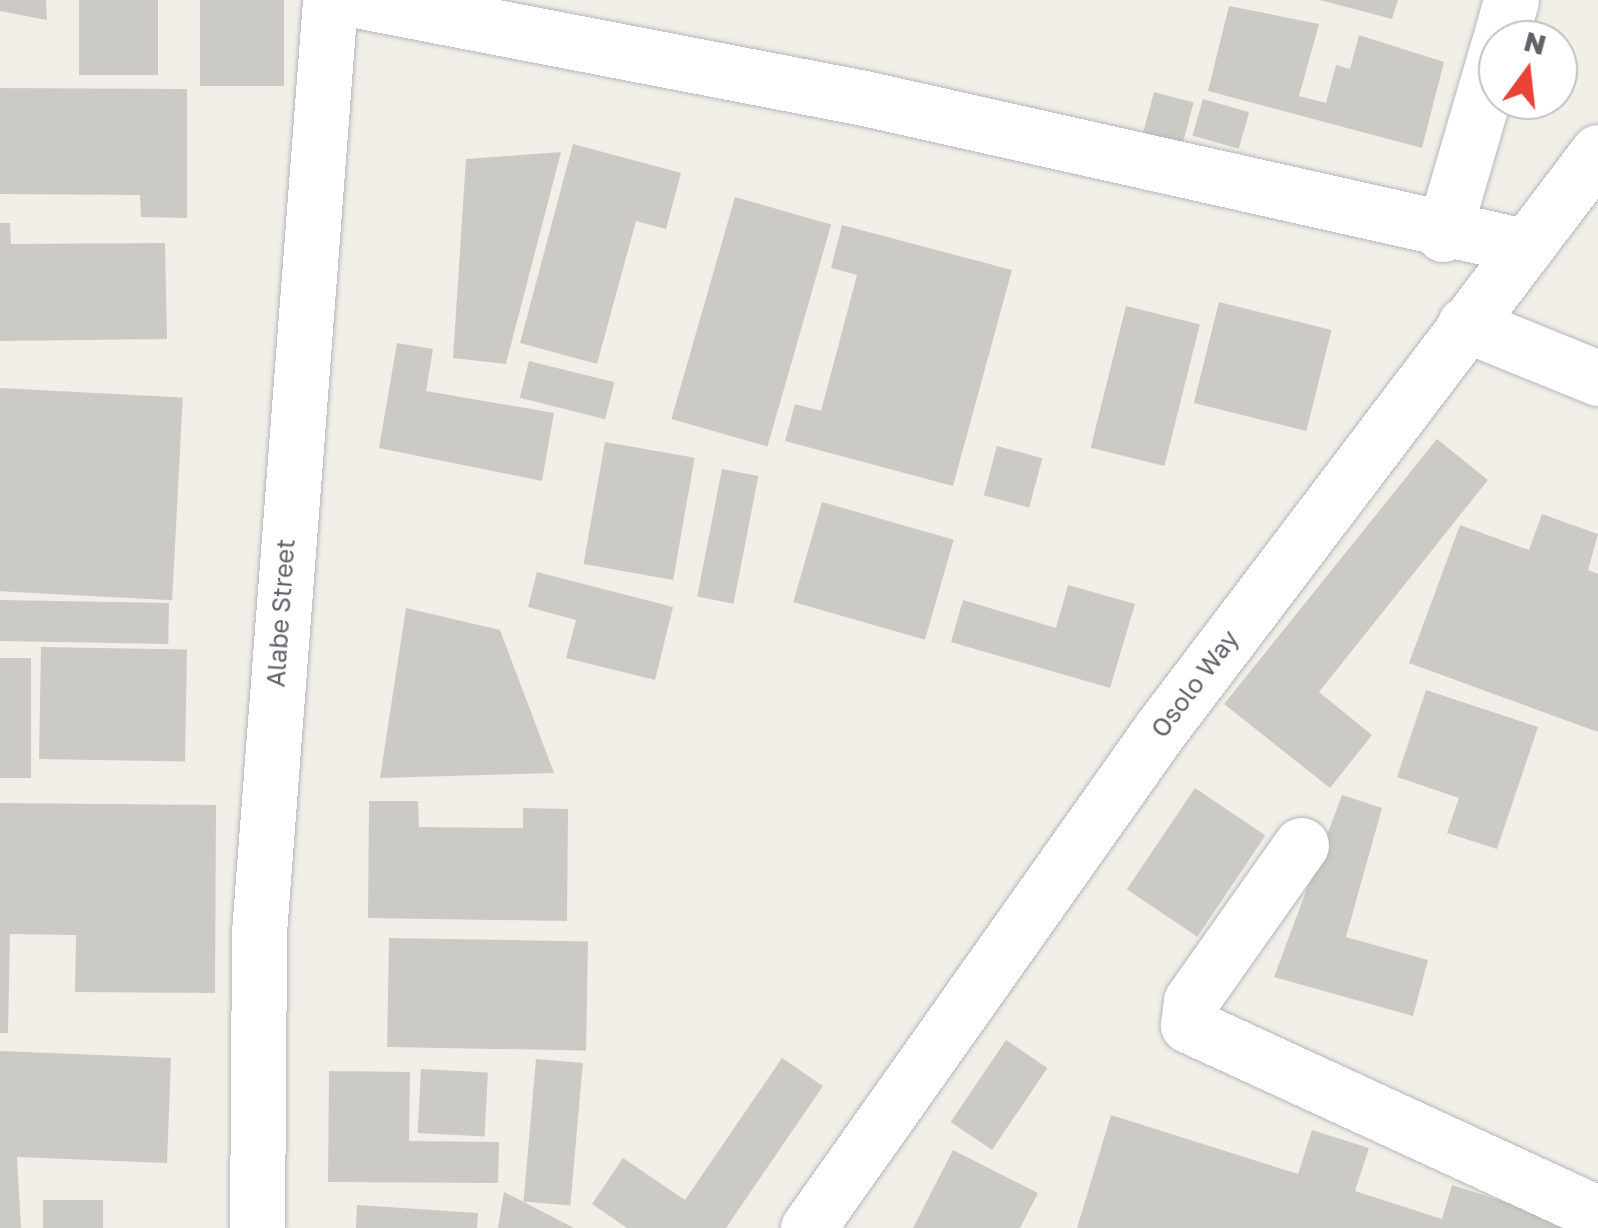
<!DOCTYPE html>
<html>
<head>
<meta charset="utf-8">
<style>
	body { margin:0 }
	#map { position:relative; width:1598px; height:1228px; overflow:hidden; background:#f1efe8; font-family:"Golos Text",sans-serif }
	div>[style] { position:absolute }
	[style*='--x'] { left:calc(var(--x)*1px); top:calc(var(--y)*1px); width:calc(var(--w)*1px); rotate:calc(var(--a)*1deg) }
	.building>* { inset:0; background:#cccac5; transform-origin:0 0 }
	.roads { filter:drop-shadow(0 0 2px #b5b8bc) drop-shadow(0 0 2px #b5b8bc) }
	.minor>* { height:55px; margin:-27.5px; padding:0 27.5px; transform-origin:27.5px; border-radius:27.5px; background:#fff }
	.secondary>* { height:55px; margin:-27.5px; padding:0 27.5px; transform-origin:27.5px; border-radius:27.5px; background:#fff }
	span { translate:-50% -50%; white-space:nowrap; text-align:center; line-height:1.15; -webkit-text-stroke:10px #fff; paint-order:stroke }
	.street-label { font-size:25px; color:#5f6368 }
	.north { position:absolute; left:1478px; top:20px; width:100px; height:100px; box-sizing:border-box; background:#fff; border:2px solid #bfc1c3; border-radius:50%; rotate:15deg; font-size:28px; font-weight:700; line-height:40px; text-align:center; color:#5f6368 }
	.north::after { content:''; display:block; margin:auto; width:35px; height:45px; background:#ea4335; clip-path:polygon(50% 0,100% 100%,50% 72%,0 100%) }
</style>
</head>
<body>
<div id="map">
	<div class="building">
		<i style="clip-path:polygon(0 0,46px 0,47px 20px,0 11px)"></i>
		<i style="left:79px;top:0;width:79px;height:75px"></i>
		<i style="left:200px;top:0;width:84px;height:86px"></i>
		<i style="clip-path:polygon(1320px 0,1398px 0,1392px 19px)"></i>
		<i style="clip-path:polygon(1229px 6px,1319px 24px,1299px 96px,1326px 103px,1336px 65px,1350px 69px,1359px 35px,1444px 62px,1422px 148px,1208px 91px)"></i>
		<i style="clip-path:polygon(0 88px,187px 89px,187px 218px,141px 217px,140px 195px,0 194px)"></i>
		<i style="left:1154px;top:92px;width:41px;height:42px;rotate:15deg"></i>
		<i style="left:1203px;top:99px;width:48px;height:38px;rotate:16deg"></i>
		<i style="clip-path:polygon(573px 144px,681px 173px,666px 229px,636px 221px,597px 364px,520px 343px)"></i>
		<i style="clip-path:polygon(561px 152px,506px 364px,453px 358px,466px 159px)"></i>
		<i style="left:735px;top:197px;width:100px;height:231px;rotate:16deg"></i>
		<i style="clip-path:polygon(0 223px,10px 223px,11px 244px,165px 243px,167px 339px,0 341px)"></i>
		<i style="clip-path:polygon(842px 225px,1012px 270px,953px 486px,785px 441px,795px 404px,821px 411px,857px 275px,831px 268px)"></i>
		<i style="left:1219px;top:302px;width:116px;height:104px;rotate:14deg"></i>
		<i style="left:1126px;top:306px;width:76px;height:146px;rotate:14deg"></i>
		<i style="clip-path:polygon(397px 343px,433px 349px,426px 391px,554px 413px,542px 481px,379px 448px)"></i>
		<i style="left:529px;top:361px;width:88px;height:38px;rotate:14deg"></i>
		<i style="left:0;top:388px;width:183px;height:203px;rotate:3deg"></i>
		<i style="clip-path:polygon(1437px 439px,1488px 480px,1319px 692px,1372px 735px,1330px 788px,1224px 704px)"></i>
		<i style="left:605px;top:442px;width:91px;height:124px;rotate:10deg"></i>
		<i style="left:997px;top:446px;width:47px;height:51px;rotate:15deg"></i>
		<i style="left:722px;top:469px;width:37px;height:130px;rotate:11deg"></i>
		<i style="left:822px;top:502px;width:137px;height:104px;rotate:16deg"></i>
		<i style="clip-path:polygon(1542px 514px,1598px 534px,1588px 570px,1598px 574px,1598px 732px,1409px 663px,1460px 525px,1529px 550px)"></i>
		<i style="clip-path:polygon(537px 572px,673px 607px,655px 680px,566px 658px,576px 620px,528px 607px)"></i>
		<i style="clip-path:polygon(1068px 585px,1135px 604px,1110px 688px,951px 642px,963px 600px,1056px 628px)"></i>
		<i style="left:0;top:600px;width:169px;height:41px;rotate:1deg"></i>
		<i style="clip-path:polygon(406px 608px,500px 630px,554px 773px,380px 778px)"></i>
		<i style="left:41px;top:647px;width:146px;height:112px;rotate:1deg"></i>
		<i style="left:0;top:658px;width:31px;height:120px"></i>
		<i style="clip-path:polygon(1426px 690px,1538px 727px,1497px 849px,1447px 833px,1459px 798px,1397px 777px)"></i>
		<i style="left:1195px;top:788px;width:85px;height:122px;rotate:34deg"></i>
		<i style="clip-path:polygon(1342px 795px,1382px 808px,1346px 937px,1428px 960px,1413px 1016px,1274px 977px)"></i>
		<i style="clip-path:polygon(369px 801px,418px 801px,419px 827px,523px 828px,523px 808px,568px 809px,567px 921px,368px 918px)"></i>
		<i style="clip-path:polygon(0 803px,216px 805px,215px 993px,75px 992px,76px 935px,10px 934px,8px 1033px,0 1033px)"></i>
		<i style="left:389px;top:938px;width:199px;height:109px;rotate:1deg"></i>
		<i style="left:1006px;top:1040px;width:50px;height:99px;rotate:34deg"></i>
		<i style="clip-path:polygon(0 1051px,171px 1058px,167px 1163px,17px 1157px,21px 1228px,0 1228px)"></i>
		<i style="clip-path:polygon(782px 1058px,823px 1086px,726px 1228px,627px 1228px,592px 1204px,623px 1158px,685px 1200px)"></i>
		<i style="left:536px;top:1059px;width:47px;height:143px;rotate:5deg"></i>
		<i style="left:421px;top:1069px;width:67px;height:64px;rotate:3deg"></i>
		<i style="clip-path:polygon(329px 1071px,410px 1072px,409px 1141px,499px 1142px,498px 1183px,328px 1182px)"></i>
		<i style="clip-path:polygon(1111px 1115px,1298px 1174px,1312px 1130px,1369px 1148px,1355px 1191px,1442px 1219px,1452px 1185px,1586px 1228px,1077px 1228px)"></i>
		<i style="clip-path:polygon(953px 1150px,1038px 1193px,1020px 1228px,913px 1228px)"></i>
		<i style="clip-path:polygon(504px 1192px,516px 1198px,574px 1228px,498px 1228px)"></i>
		<i style="left:43px;top:1200px;width:60px;height:28px"></i>
		<i style="clip-path:polygon(357px 1205px,478px 1213px,477px 1228px,356px 1228px)"></i>
	</div>
	<div class="roads">
		<div class="minor">
			<i style="--x:356;--y:0;--w:517;--a:10.92"></i>
			<i style="--x:864;--y:98;--w:671;--a:12.65"></i>
			<i style="--x:1500;--y:40;--w:41;--a:-74.6"></i>
			<i style="--x:1443;--y:234;--w:196;--a:-73.7"></i>
			<i style="--x:1465;--y:324;--w:144;--a:22.1"></i>
			<i style="--x:1301;--y:845;--w:191;--a:125.2"></i>
			<i style="--x:1191;--y:1001;--w:24;--a:97"></i>
			<i style="--x:1188;--y:1025;--w:451;--a:24.7"></i>
			<i style="--x:257;--y:1228;--w:296;--a:-89.6"></i>
			<i style="--x:259;--y:932;--w:935;--a:-85.64"></i>
		</div>
		<div class="secondary">
			<i style="--x:808;--y:1228;--w:610;--a:-54.75"></i>
			<i style="--x:1160;--y:730;--w:725;--a:-52.85"></i>
		</div>
	</div>
	<div class="street-label">
		<span style="left:281px;top:613px;rotate:-86deg">Alabe Street</span>
		<span style="left:1195px;top:684px;rotate:-53deg">Osolo Way</span>
	</div>
	<div class="north">N</div>
</div>
</body>
</html>
